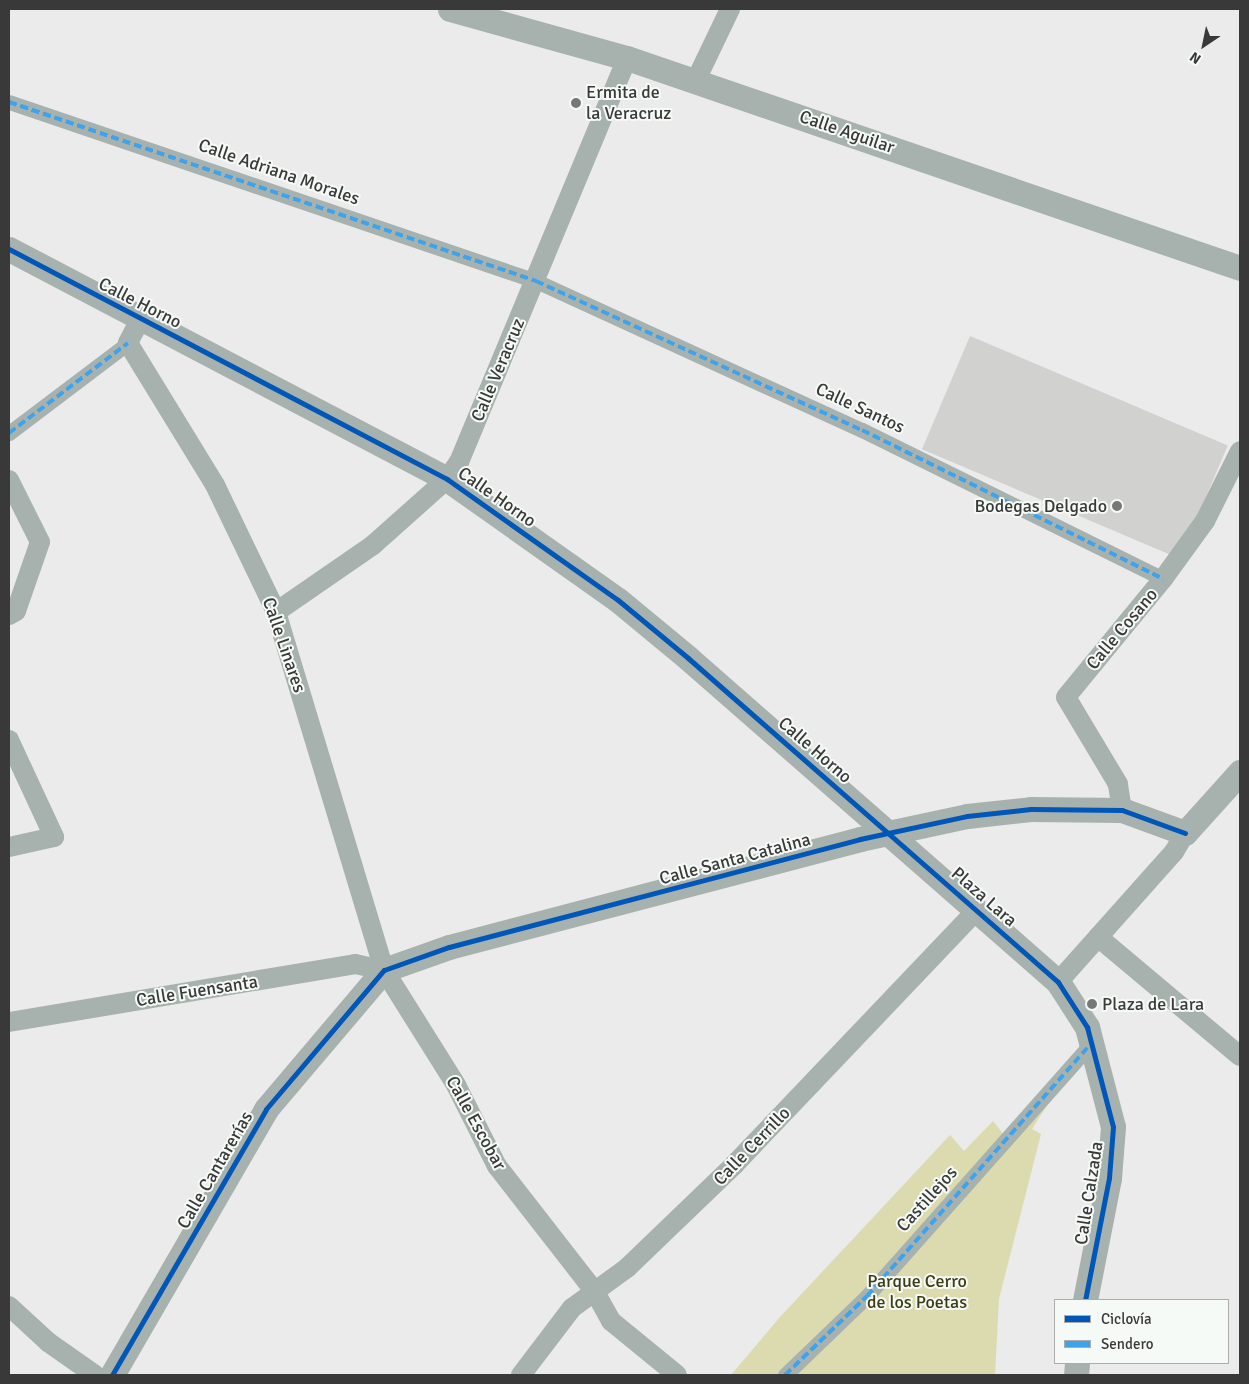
<!DOCTYPE html>
<html>
<head>
<meta charset="utf-8">
<style>
	body { margin:0 }
	#map { position:relative; width:1249px; height:1384px; overflow:hidden; background:#eaebea; font-family:Signika,sans-serif }
	div>[style] { position:absolute }
	[style*='--x'] { left:calc(var(--x)*1px); top:calc(var(--y)*1px); width:calc(var(--w)*1px); rotate:calc(var(--a)*1deg) }
	.green>* { inset:0; background:#dcdbb0 }
	.building>* { inset:0; background:#d1d2d0; transform-origin:0 0 }
	.pedestrian>* { height:15px; margin:-7.5px; padding:0 7.5px; transform-origin:7.5px; border-radius:7.5px; background:#a7b2ae }
	.minor>* { height:20px; margin:-10px; padding:0 10px; transform-origin:10px; border-radius:10px; background:#a7b2ae }
	.tertiary>* { height:25px; margin:-12.5px; padding:0 12.5px; transform-origin:12.5px; border-radius:12.5px; background:#a7b2ae }
	.quiet>* { height:4px; margin-top:-2px; transform-origin:0; background:repeating-linear-gradient(90deg,#3fa3ec 0 8px,transparent 0 12px) }
	.cycleway>* { height:5px; margin:-2.5px; padding:0 2.5px; transform-origin:2.5px; border-radius:2.5px; background:#0057b8 }
	.dots>* { width:14px; height:14px; translate:-50% -50%; box-sizing:border-box; border:2px solid #f6faf7; border-radius:50% }
	span { translate:-50% -50%; white-space:nowrap; text-align:center; line-height:1.15; -webkit-text-stroke:4px #f6faf7; paint-order:stroke }
	.poi-label { font-size:18px; color:#383938 }
	.left { translate:0 -50%; text-align:left }
	.right { translate:-100% -50%; text-align:right }
	.street-label { font-size:18px; color:#383938 }
	.park-label { font-size:18px; color:#3c3b12 }
	.frame { position:absolute; inset:0; border:10px solid #383938; pointer-events:none }
	.legend { position:absolute; left:1054px; top:1299px; width:175px; height:65px; box-sizing:border-box; background:#f6faf7; border:1px solid #aaadab; margin:0; padding:6px 9px; list-style:none; font-size:15px; color:#383938 }
	.legend li { display:flex; align-items:center; gap:10px; height:25px }
	.legend b { width:25px; border:1px solid #aaadab }
	.north { position:absolute; left:1179px; top:20px; width:50px; height:50px; -webkit-text-stroke:4px #f6faf7; paint-order:stroke; rotate:214deg; font-size:14px; font-weight:700; line-height:20px; text-align:center; color:#383938 }
	.north::after { content:''; display:block; margin:auto; width:18px; height:22px; background:#383938; clip-path:polygon(50% 0,100% 100%,50% 72%,0 100%) }
</style>
</head>
<body>
<div id="map">
	<div class="green">
		<i style="clip-path:polygon(1051px 1099px,1032px 1129px,1041px 1134px,999px 1299px,995px 1375px,731px 1375px,780px 1317px,950px 1135px,964px 1151px,993px 1121px,1004px 1135px)"></i>
	</div>
	<div class="building">
		<i style="left:970px;top:336px;width:280px;height:123px;rotate:23deg"></i>
	</div>
	<div class="pedestrian">
		<i style="--x:9;--y:102;--w:557;--a:18.76"></i>
		<i style="--x:536;--y:281;--w:358;--a:24.6"></i>
		<i style="--x:862;--y:430;--w:336;--a:26.3"></i>
		<i style="--x:9;--y:433;--w:149;--a:-37.1"></i>
		<i style="--x:785;--y:1375;--w:114;--a:-43.9"></i>
		<i style="--x:867;--y:1296;--w:339;--a:-48.4"></i>
	</div>
	<div class="minor">
		<i style="--x:696;--y:80;--w:79;--a:-64.4"></i>
		<i style="--x:140;--y:320;--w:26;--a:118"></i>
		<i style="--x:128;--y:343;--w:167;--a:58.5"></i>
		<i style="--x:215;--y:485;--w:141;--a:64.3"></i>
		<i style="--x:276;--y:612;--w:374;--a:73.2"></i>
		<i style="--x:384;--y:970;--w:136;--a:57.9"></i>
		<i style="--x:456;--y:1085;--w:91;--a:63.2"></i>
		<i style="--x:497;--y:1166;--w:160;--a:52.1"></i>
		<i style="--x:595;--y:1292;--w:33;--a:61"></i>
		<i style="--x:611;--y:1321;--w:85;--a:39.3"></i>
		<i style="--x:9;--y:480;--w:69;--a:63.4"></i>
		<i style="--x:40;--y:542;--w:73;--a:109.2"></i>
		<i style="--x:16;--y:611;--w:8;--a:150"></i>
		<i style="--x:276;--y:612;--w:118;--a:-34.6"></i>
		<i style="--x:373;--y:545;--w:99;--a:-41.7"></i>
		<i style="--x:447;--y:479;--w:21;--a:-55"></i>
		<i style="--x:459;--y:462;--w:438;--a:-67.4"></i>
		<i style="--x:9;--y:740;--w:107;--a:65.1"></i>
		<i style="--x:54;--y:837;--w:46;--a:167.5"></i>
		<i style="--x:1122;--y:810;--w:26;--a:-99"></i>
		<i style="--x:1118;--y:784;--w:101;--a:-120.9"></i>
		<i style="--x:1066;--y:697;--w:153;--a:-50.6"></i>
		<i style="--x:1163;--y:579;--w:72;--a:-54.1"></i>
		<i style="--x:1205;--y:521;--w:78;--a:-63.4"></i>
		<i style="--x:1098;--y:937;--w:185;--a:40"></i>
		<i style="--x:1058;--y:982;--w:174;--a:-48.3"></i>
		<i style="--x:1174;--y:852;--w:22;--a:-60"></i>
		<i style="--x:9;--y:1022;--w:351;--a:-9.5"></i>
		<i style="--x:355;--y:964;--w:30;--a:12"></i>
		<i style="--x:9;--y:1306;--w:53;--a:42.7"></i>
		<i style="--x:48;--y:1342;--w:57;--a:35.1"></i>
		<i style="--x:521;--y:1375;--w:84;--a:-52.7"></i>
		<i style="--x:572;--y:1308;--w:68;--a:-36"></i>
		<i style="--x:627;--y:1268;--w:149;--a:-43.9"></i>
		<i style="--x:734;--y:1165;--w:354;--a:-46.4"></i>
	</div>
	<div class="tertiary">
		<i style="--x:450;--y:9;--w:184;--a:15.5"></i>
		<i style="--x:627;--y:58;--w:648;--a:18.91"></i>
		<i style="--x:9;--y:249;--w:495;--a:27.7"></i>
		<i style="--x:447;--y:479;--w:209;--a:35.3"></i>
		<i style="--x:618;--y:600;--w:91;--a:39.6"></i>
		<i style="--x:688;--y:658;--w:492;--a:41.2"></i>
		<i style="--x:1058;--y:982;--w:54;--a:57.2"></i>
		<i style="--x:1087;--y:1027;--w:103;--a:75.4"></i>
		<i style="--x:1113;--y:1127;--w:51;--a:94.5"></i>
		<i style="--x:1109;--y:1178;--w:124;--a:101.1"></i>
		<i style="--x:112;--y:1375;--w:307;--a:-59.9"></i>
		<i style="--x:266;--y:1109;--w:182;--a:-49.7"></i>
		<i style="--x:384;--y:970;--w:69;--a:-19.5"></i>
		<i style="--x:449;--y:947;--w:425;--a:-14.7"></i>
		<i style="--x:860;--y:839;--w:109;--a:-12.1"></i>
		<i style="--x:967;--y:816;--w:64;--a:-6.2"></i>
		<i style="--x:1031;--y:809;--w:91;--a:0.6"></i>
		<i style="--x:1122;--y:810;--w:67;--a:20.1"></i>
		<i style="--x:1185;--y:833;--w:82;--a:-48"></i>
		<i style="--x:1076;--y:1375;--w:12;--a:-85"></i>
	</div>
	<div class="quiet">
		<i style="--x:9;--y:102;--w:557;--a:18.76"></i>
		<i style="--x:536;--y:281;--w:358;--a:24.6"></i>
		<i style="--x:862;--y:430;--w:336;--a:26.3"></i>
		<i style="--x:9;--y:433;--w:149;--a:-37.1"></i>
		<i style="--x:785;--y:1375;--w:114;--a:-43.9"></i>
		<i style="--x:867;--y:1296;--w:339;--a:-48.4"></i>
	</div>
	<div class="cycleway">
		<i style="--x:9;--y:249;--w:495;--a:27.7"></i>
		<i style="--x:447;--y:479;--w:209;--a:35.3"></i>
		<i style="--x:618;--y:600;--w:91;--a:39.6"></i>
		<i style="--x:688;--y:658;--w:492;--a:41.2"></i>
		<i style="--x:1058;--y:982;--w:54;--a:57.2"></i>
		<i style="--x:1087;--y:1027;--w:103;--a:75.4"></i>
		<i style="--x:1113;--y:1127;--w:51;--a:94.5"></i>
		<i style="--x:1109;--y:1178;--w:124;--a:101.1"></i>
		<i style="--x:112;--y:1375;--w:307;--a:-59.9"></i>
		<i style="--x:266;--y:1109;--w:182;--a:-49.7"></i>
		<i style="--x:384;--y:970;--w:69;--a:-19.5"></i>
		<i style="--x:449;--y:947;--w:425;--a:-14.7"></i>
		<i style="--x:860;--y:839;--w:109;--a:-12.1"></i>
		<i style="--x:967;--y:816;--w:64;--a:-6.2"></i>
		<i style="--x:1031;--y:809;--w:91;--a:0.6"></i>
		<i style="--x:1122;--y:810;--w:67;--a:20.1"></i>
	</div>
	<div class="dots">
		<i style="left:576px;top:103px;background:#767776"></i>
		<i style="left:1117px;top:506px;background:#767776"></i>
		<i style="left:1092px;top:1004px;background:#767776"></i>
	</div>
	<div class="poi-label">
		<span class="left" style="left:586px;top:103px">Ermita de<br>la Veracruz</span>
		<span class="right" style="left:1107px;top:506px">Bodegas Delgado</span>
		<span class="left" style="left:1102px;top:1004px">Plaza de Lara</span>
	</div>
	<div class="street-label">
		<span style="left:847px;top:132px;rotate:19deg">Calle Aguilar</span>
		<span style="left:279px;top:172px;rotate:19deg">Calle Adriana Morales</span>
		<span style="left:140px;top:303px;rotate:27deg">Calle Horno</span>
		<span style="left:498px;top:370px;rotate:-67deg">Calle Veracruz</span>
		<span style="left:860px;top:408px;rotate:25deg">Calle Santos</span>
		<span style="left:497px;top:497px;rotate:35deg">Calle Horno</span>
		<span style="left:1122px;top:629px;rotate:-50deg">Calle Cosano</span>
		<span style="left:284px;top:645px;rotate:71deg">Calle Linares</span>
		<span style="left:815px;top:750px;rotate:41deg">Calle Horno</span>
		<span style="left:735px;top:859px;rotate:-15deg">Calle Santa Catalina</span>
		<span style="left:984px;top:897px;rotate:41deg">Plaza Lara</span>
		<span style="left:197px;top:991px;rotate:-9deg">Calle Fuensanta</span>
		<span style="left:476px;top:1123px;rotate:61deg">Calle Escobar</span>
		<span style="left:752px;top:1146px;rotate:-46deg">Calle Cerrillo</span>
		<span style="left:215px;top:1170px;rotate:-60deg">Calle Cantarerías</span>
		<span style="left:1089px;top:1193px;rotate:-81deg">Calle Calzada</span>
		<span style="left:927px;top:1199px;rotate:-48deg">Castillejos</span>
	</div>
	<div class="park-label">
		<span style="left:917px;top:1292px">Parque Cerro<br>de los Poetas</span>
	</div>
	<div class="frame"></div>
	<ul class="legend">
	<li><b style="height:6px;background:#0057b8"></b>Ciclovía</li>
	<li><b style="height:6px;background:#3fa3ec"></b>Sendero</li>
	</ul>
	<div class="north">N</div>
</div>
</body>
</html>
